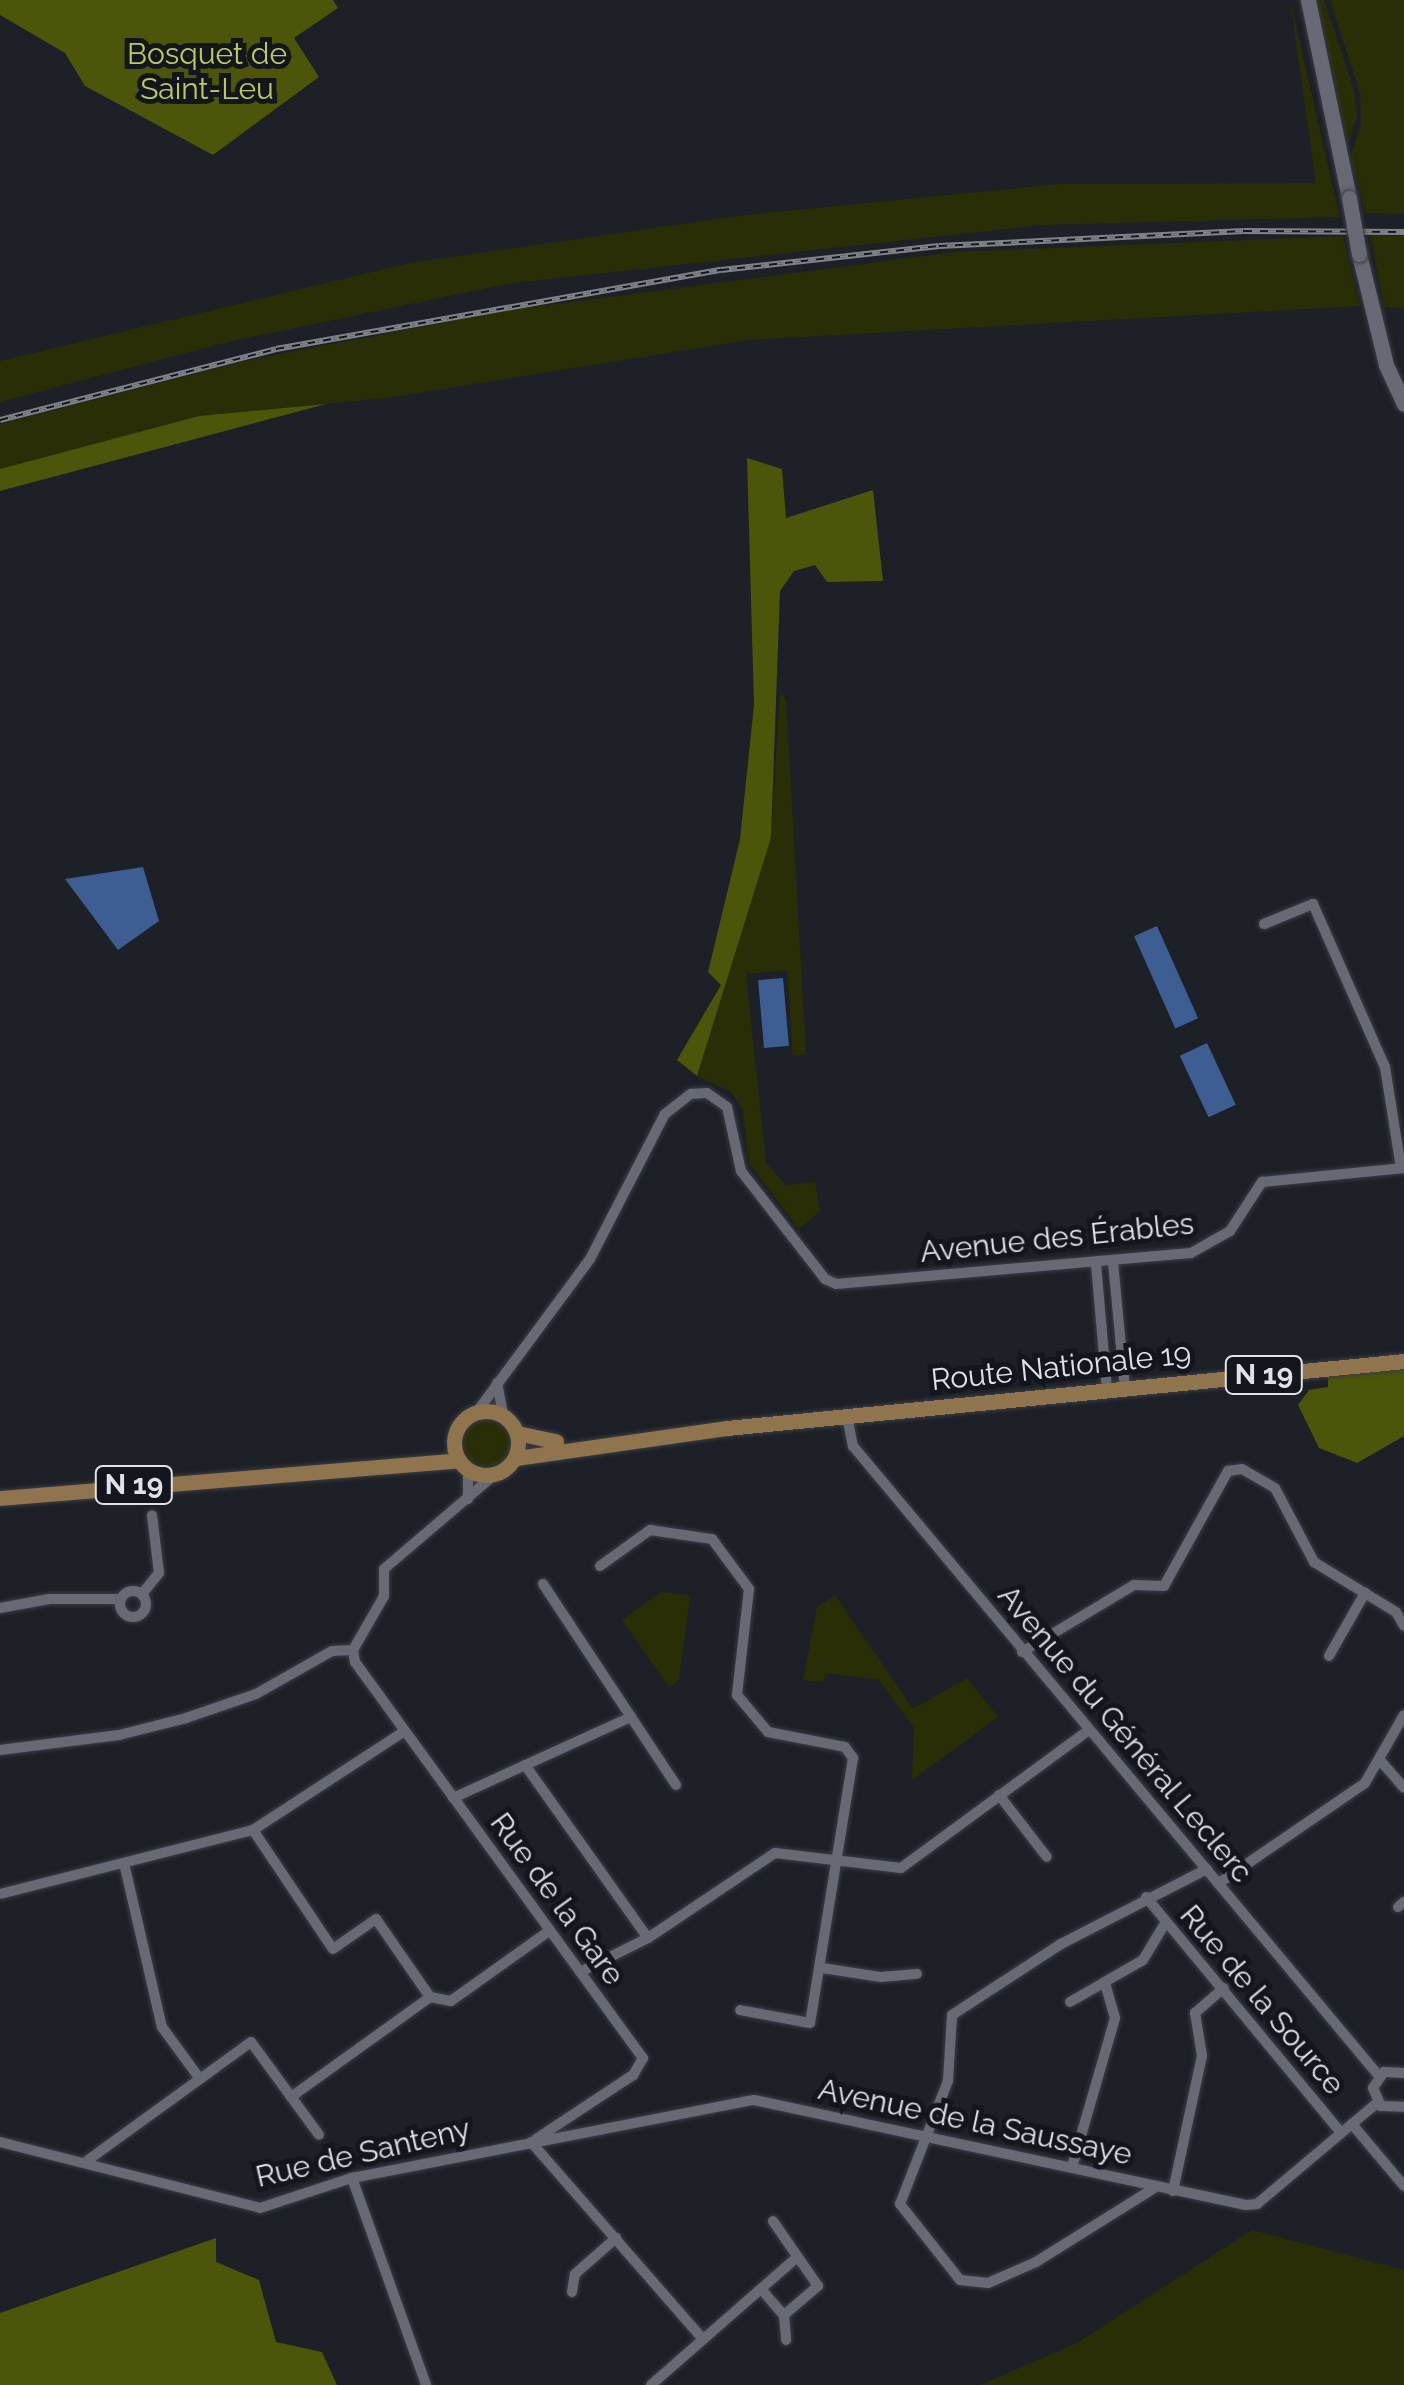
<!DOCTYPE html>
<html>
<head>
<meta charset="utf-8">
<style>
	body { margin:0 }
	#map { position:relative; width:1404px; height:2385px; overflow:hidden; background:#1d2027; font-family:Raleway,sans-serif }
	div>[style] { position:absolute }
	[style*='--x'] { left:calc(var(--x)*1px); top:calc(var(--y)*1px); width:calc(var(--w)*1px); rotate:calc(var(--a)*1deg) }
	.green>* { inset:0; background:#292e06 }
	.round { border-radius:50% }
	.forest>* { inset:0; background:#4c5509 }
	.water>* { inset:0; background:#3e5d92; transform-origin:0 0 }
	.roads { filter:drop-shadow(0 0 2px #3b3d44) drop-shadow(0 0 2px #3b3d44) }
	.street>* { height:10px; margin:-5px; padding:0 5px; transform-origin:5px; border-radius:5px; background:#676a74 }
	.street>.ring { margin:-5px; padding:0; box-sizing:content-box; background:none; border:10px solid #676a74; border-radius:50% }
	.secondary>* { height:15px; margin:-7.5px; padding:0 7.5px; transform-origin:7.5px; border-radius:7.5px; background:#676a74 }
	.primary>* { height:15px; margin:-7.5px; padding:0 7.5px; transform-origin:7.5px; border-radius:7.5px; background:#90744e }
	.primary>.ring { margin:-7.5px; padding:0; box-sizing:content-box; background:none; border:15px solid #90744e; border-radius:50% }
	.rail>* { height:6px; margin-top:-3px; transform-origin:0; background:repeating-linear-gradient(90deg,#14161e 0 8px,#808389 0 16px); box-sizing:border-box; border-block:2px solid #808389 }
	.bridges { filter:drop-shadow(0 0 2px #3b3d44) drop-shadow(0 0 2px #3b3d44) }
	.secondary-bridge>* { height:15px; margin:-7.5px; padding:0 7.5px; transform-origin:7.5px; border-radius:7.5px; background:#676a74 }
	span { translate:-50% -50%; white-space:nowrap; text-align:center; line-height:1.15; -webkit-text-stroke:10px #14161e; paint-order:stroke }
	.shield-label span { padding:2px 8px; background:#14161e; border:2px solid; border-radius:8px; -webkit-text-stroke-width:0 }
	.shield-label { font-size:28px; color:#e0e2e7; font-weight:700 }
	.park-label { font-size:30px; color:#bac968 }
	.street-label { font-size:30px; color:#e0e2e7 }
</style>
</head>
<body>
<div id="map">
	<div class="green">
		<i style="clip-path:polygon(1290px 0,1340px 217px,1043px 225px,513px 283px,228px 342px,0 402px,0 361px,410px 263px,745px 215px,1060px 184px,1316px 183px)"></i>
		<i style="clip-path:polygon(1318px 0,1324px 0,1354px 90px,1357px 116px,1348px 145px)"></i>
		<i style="clip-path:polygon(1330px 0,1404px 0,1404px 214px,1365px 213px,1351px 156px,1361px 124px,1360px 93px)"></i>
		<i style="clip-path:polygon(1370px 235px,1404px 236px,1404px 308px,1384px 307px)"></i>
		<i style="clip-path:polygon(1343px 236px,1360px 306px,748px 340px,387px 398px,199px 416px,0 469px,0 424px,245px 361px,503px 311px,955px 252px)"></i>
		<i style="clip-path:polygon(780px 693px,786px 699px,806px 1054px,793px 1056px,787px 970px,746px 974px,766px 1163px,786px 1185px,815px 1182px,820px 1211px,799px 1229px,749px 1163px,743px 1110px,731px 1092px,697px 1076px,771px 838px)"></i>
		<i class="round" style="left:464px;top:1420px;width:46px;height:46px"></i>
		<i style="clip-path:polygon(661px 1592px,690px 1596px,679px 1680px,669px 1687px,622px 1620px)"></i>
		<i style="clip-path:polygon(835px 1595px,913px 1709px,967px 1678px,998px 1717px,912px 1780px,914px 1728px,879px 1680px,827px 1673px,823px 1682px,803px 1680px,817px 1607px)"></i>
		<i style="clip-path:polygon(1252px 2230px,1404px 2270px,1404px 2385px,980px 2385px,1077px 2343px)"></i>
	</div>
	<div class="forest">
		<i style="clip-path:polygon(0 0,333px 0,338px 8px,294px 38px,319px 77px,213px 155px,85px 86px,65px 53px,0 15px)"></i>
		<i style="clip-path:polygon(326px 404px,0 491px,0 469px,199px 416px)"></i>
		<i style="clip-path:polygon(747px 458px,782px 469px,786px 518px,873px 490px,883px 581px,827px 582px,815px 565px,794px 571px,780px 591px,771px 838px,697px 1076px,677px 1060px,721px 985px,708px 972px,740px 839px,754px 705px)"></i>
		<i style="clip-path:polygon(1404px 1363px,1404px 1436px,1357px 1463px,1319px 1448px,1298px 1405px,1309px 1390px,1328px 1387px,1328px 1374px)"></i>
		<i style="clip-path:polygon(216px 2238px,216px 2262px,259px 2280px,276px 2342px,322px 2352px,337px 2385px,0 2385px,0 2313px)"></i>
	</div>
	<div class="water">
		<i style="clip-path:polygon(143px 867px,159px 921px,118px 950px,65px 879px)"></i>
		<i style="left:1157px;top:926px;width:101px;height:25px;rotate:66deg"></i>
		<i style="left:783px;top:978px;width:68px;height:25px;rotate:85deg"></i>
		<i style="left:1207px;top:1043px;width:68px;height:30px;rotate:65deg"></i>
	</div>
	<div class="roads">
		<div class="street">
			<i style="--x:1264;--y:924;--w:53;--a:-22.2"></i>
			<i style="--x:1313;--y:904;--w:178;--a:66.2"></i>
			<i style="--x:1385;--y:1067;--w:102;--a:81"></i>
			<i style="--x:1113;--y:1262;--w:127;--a:84.6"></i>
			<i style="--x:1096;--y:1264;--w:126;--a:85"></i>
			<i style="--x:497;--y:1383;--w:33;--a:79"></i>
			<i style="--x:476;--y:1413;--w:192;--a:-53.5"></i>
			<i style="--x:590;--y:1259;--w:163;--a:-62.7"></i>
			<i style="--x:665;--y:1114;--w:33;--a:-38"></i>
			<i style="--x:691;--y:1094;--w:16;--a:-4"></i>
			<i style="--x:707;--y:1093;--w:24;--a:35"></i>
			<i style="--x:727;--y:1107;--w:66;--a:77.7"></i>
			<i style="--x:741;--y:1171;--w:137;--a:52.1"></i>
			<i style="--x:825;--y:1279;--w:12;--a:24"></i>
			<i style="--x:836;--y:1284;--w:356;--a:-5"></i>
			<i style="--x:1191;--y:1253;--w:45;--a:-29.4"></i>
			<i style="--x:1230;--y:1231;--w:59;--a:-56.9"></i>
			<i style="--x:1262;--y:1182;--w:143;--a:-5.6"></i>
			<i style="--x:847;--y:1416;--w:31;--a:79"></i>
			<i style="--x:853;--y:1446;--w:821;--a:50.14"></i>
			<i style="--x:468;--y:1470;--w:29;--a:90"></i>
			<i style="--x:600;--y:1566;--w:62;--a:-35.8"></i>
			<i style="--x:650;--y:1530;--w:63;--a:8.3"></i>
			<i style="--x:712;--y:1539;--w:62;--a:53.5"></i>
			<i style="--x:749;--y:1589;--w:107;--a:96.5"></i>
			<i style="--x:737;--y:1695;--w:48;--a:50"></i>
			<i style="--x:768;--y:1732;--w:78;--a:11"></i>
			<i style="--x:845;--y:1747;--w:14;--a:54"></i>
			<i style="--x:853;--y:1758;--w:268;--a:99.2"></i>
			<i style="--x:810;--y:2023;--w:71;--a:-169.5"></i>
			<i style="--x:543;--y:1584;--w:241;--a:56.5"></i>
			<i class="ring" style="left:120px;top:1591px;width:16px;height:16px"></i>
			<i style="--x:142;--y:1594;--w:27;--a:-51"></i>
			<i style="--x:159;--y:1573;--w:58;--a:-96.9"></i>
			<i style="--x:0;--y:1608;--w:50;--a:-10.4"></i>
			<i style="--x:49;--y:1599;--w:71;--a:0"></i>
			<i style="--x:353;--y:1650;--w:12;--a:81"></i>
			<i style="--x:355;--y:1662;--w:490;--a:54"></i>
			<i style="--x:643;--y:2058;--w:20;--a:120"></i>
			<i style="--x:633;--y:2075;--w:116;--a:146.6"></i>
			<i style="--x:353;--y:1650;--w:62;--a:-60.1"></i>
			<i style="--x:384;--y:1596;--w:27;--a:-90"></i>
			<i style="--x:384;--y:1569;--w:145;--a:-40.5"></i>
			<i style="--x:1022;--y:1652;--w:131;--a:-30.9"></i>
			<i style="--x:1134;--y:1585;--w:30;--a:2"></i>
			<i style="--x:1164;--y:1586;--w:132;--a:-60.9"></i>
			<i style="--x:1228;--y:1471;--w:14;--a:-8"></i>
			<i style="--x:1242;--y:1469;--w:38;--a:30"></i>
			<i style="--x:1275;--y:1488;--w:84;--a:62.2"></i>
			<i style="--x:1314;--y:1562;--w:96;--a:31.4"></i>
			<i style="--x:1396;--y:1612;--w:16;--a:60"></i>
			<i style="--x:1329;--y:1656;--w:73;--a:-60.3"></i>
			<i style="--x:0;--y:1750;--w:120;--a:-7.2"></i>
			<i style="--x:119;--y:1735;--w:69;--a:-14.2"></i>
			<i style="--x:186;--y:1718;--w:74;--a:-18.9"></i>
			<i style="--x:256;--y:1694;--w:87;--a:-29.5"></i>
			<i style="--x:332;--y:1651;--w:21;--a:-3"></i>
			<i style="--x:1379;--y:1759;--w:38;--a:49"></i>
			<i style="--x:525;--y:1765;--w:212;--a:54.6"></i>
			<i style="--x:999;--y:1795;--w:78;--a:52.3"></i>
			<i style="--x:453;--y:1798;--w:196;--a:-24.5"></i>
			<i style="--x:253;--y:1830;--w:143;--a:56.1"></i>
			<i style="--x:333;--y:1949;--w:52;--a:-34.9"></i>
			<i style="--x:376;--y:1919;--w:95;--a:55.3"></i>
			<i style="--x:124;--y:1863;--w:168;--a:77"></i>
			<i style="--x:162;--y:2027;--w:64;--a:53.8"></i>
			<i style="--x:200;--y:2079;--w:63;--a:-36"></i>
			<i style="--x:251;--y:2042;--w:115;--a:53.8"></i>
			<i style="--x:1219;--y:1883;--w:177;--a:-34.4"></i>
			<i style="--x:1365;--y:1783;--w:78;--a:-60.2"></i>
			<i style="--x:0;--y:1894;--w:261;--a:-14.2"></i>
			<i style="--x:253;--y:1830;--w:181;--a:-33.1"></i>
			<i style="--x:1146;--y:1897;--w:306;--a:50.4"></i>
			<i style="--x:1398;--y:1907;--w:8;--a:-40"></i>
			<i style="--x:822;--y:1968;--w:60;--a:8.7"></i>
			<i style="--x:881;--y:1977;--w:36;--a:-5"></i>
			<i style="--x:580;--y:1972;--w:76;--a:-26.6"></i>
			<i style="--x:648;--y:1938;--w:153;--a:-33.8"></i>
			<i style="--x:775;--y:1853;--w:127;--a:6.8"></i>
			<i style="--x:901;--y:1868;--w:233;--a:-36.3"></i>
			<i style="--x:1070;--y:2002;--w:84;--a:-29.9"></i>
			<i style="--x:1143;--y:1960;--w:41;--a:-59"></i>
			<i style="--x:1404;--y:2073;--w:20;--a:-177"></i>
			<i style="--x:1384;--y:2072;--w:19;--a:125"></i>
			<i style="--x:1373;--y:2088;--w:20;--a:66"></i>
			<i style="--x:1381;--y:2106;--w:23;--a:2"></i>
			<i style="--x:291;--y:2097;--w:171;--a:-35.7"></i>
			<i style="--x:430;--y:1997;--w:21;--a:11"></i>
			<i style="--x:451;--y:2001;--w:120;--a:-35.5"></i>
			<i style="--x:1352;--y:2124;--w:81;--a:50"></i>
			<i style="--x:0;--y:2142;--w:268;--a:14.2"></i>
			<i style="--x:260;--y:2208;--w:97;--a:-18.1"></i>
			<i style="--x:352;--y:2178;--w:409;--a:-11"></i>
			<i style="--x:754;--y:2100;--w:503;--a:12.05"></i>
			<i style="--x:1246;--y:2205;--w:11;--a:-5"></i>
			<i style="--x:1257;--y:2204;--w:157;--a:-40.1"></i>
			<i style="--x:531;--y:2142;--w:262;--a:48.9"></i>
			<i style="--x:88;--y:2160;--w:138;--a:-35.9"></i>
			<i style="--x:1072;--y:2167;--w:155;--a:-73.9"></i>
			<i style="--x:1115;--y:2018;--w:36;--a:-106"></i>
			<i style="--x:352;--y:2178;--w:220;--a:70.3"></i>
			<i style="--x:1156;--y:2187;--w:142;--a:148"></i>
			<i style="--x:1036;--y:2262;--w:52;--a:156.4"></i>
			<i style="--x:988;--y:2283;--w:28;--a:-174"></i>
			<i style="--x:960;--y:2280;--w:97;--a:-128.3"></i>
			<i style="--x:900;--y:2204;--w:132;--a:-68.7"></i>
			<i style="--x:948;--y:2081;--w:66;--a:-86.5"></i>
			<i style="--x:952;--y:2015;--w:130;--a:-33.1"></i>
			<i style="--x:1061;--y:1944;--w:164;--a:-27.2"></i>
			<i style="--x:1173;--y:2191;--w:138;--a:-77.9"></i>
			<i style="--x:1202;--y:2056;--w:44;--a:-99.2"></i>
			<i style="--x:1195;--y:2013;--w:38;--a:-41"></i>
			<i style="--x:761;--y:2289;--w:35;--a:49"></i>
			<i style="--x:784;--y:2315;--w:45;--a:-40.5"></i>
			<i style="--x:818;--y:2286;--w:79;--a:-124.7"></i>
			<i style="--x:572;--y:2292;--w:18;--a:-81"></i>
			<i style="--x:575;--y:2274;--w:55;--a:-41.3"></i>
			<i style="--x:784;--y:2315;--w:25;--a:85"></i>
			<i style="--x:651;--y:2385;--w:191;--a:-41.2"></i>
		</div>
		<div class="secondary">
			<i style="--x:1308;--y:0;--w:202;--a:78.3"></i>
			<i style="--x:1359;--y:254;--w:114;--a:76.3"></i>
			<i style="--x:1386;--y:365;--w:43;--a:65.2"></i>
		</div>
		<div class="primary">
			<i class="ring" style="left:454px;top:1411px;width:49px;height:49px"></i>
			<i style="--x:517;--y:1433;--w:40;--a:12"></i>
			<i style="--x:516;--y:1458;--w:213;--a:-8.1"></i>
			<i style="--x:727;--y:1428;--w:680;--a:-5.65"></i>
			<i style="--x:0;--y:1498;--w:460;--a:-4.7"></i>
		</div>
	</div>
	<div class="rail">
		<i style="--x:0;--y:420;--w:285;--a:-14.4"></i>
		<i style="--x:276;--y:349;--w:452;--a:-10.1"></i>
		<i style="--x:721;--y:270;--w:219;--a:-6.3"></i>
		<i style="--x:939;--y:246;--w:305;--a:-2.8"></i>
		<i style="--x:1244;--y:231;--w:160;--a:0.4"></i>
	</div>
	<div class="bridges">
		<div class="secondary-bridge">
			<i style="--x:1349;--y:198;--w:57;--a:79.9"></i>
		</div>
	</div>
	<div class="shield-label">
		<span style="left:1264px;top:1375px">N 19</span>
		<span style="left:134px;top:1485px">N 19</span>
	</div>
	<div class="park-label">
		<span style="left:207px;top:71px">Bosquet de<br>Saint-Leu</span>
	</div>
	<div class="street-label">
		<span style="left:1057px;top:1238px;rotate:-6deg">Avenue des Érables</span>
		<span style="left:1061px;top:1367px;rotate:-6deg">Route Nationale 19</span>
		<span style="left:1125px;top:1734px;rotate:50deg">Avenue du Général Leclerc</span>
		<span style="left:557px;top:1899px;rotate:54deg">Rue de la Gare</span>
		<span style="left:1262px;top:2000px;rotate:50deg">Rue de la Source</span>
		<span style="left:975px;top:2122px;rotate:12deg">Avenue de la Saussaye</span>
		<span style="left:363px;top:2153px;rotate:-13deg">Rue de Santeny</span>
	</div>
</div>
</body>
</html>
